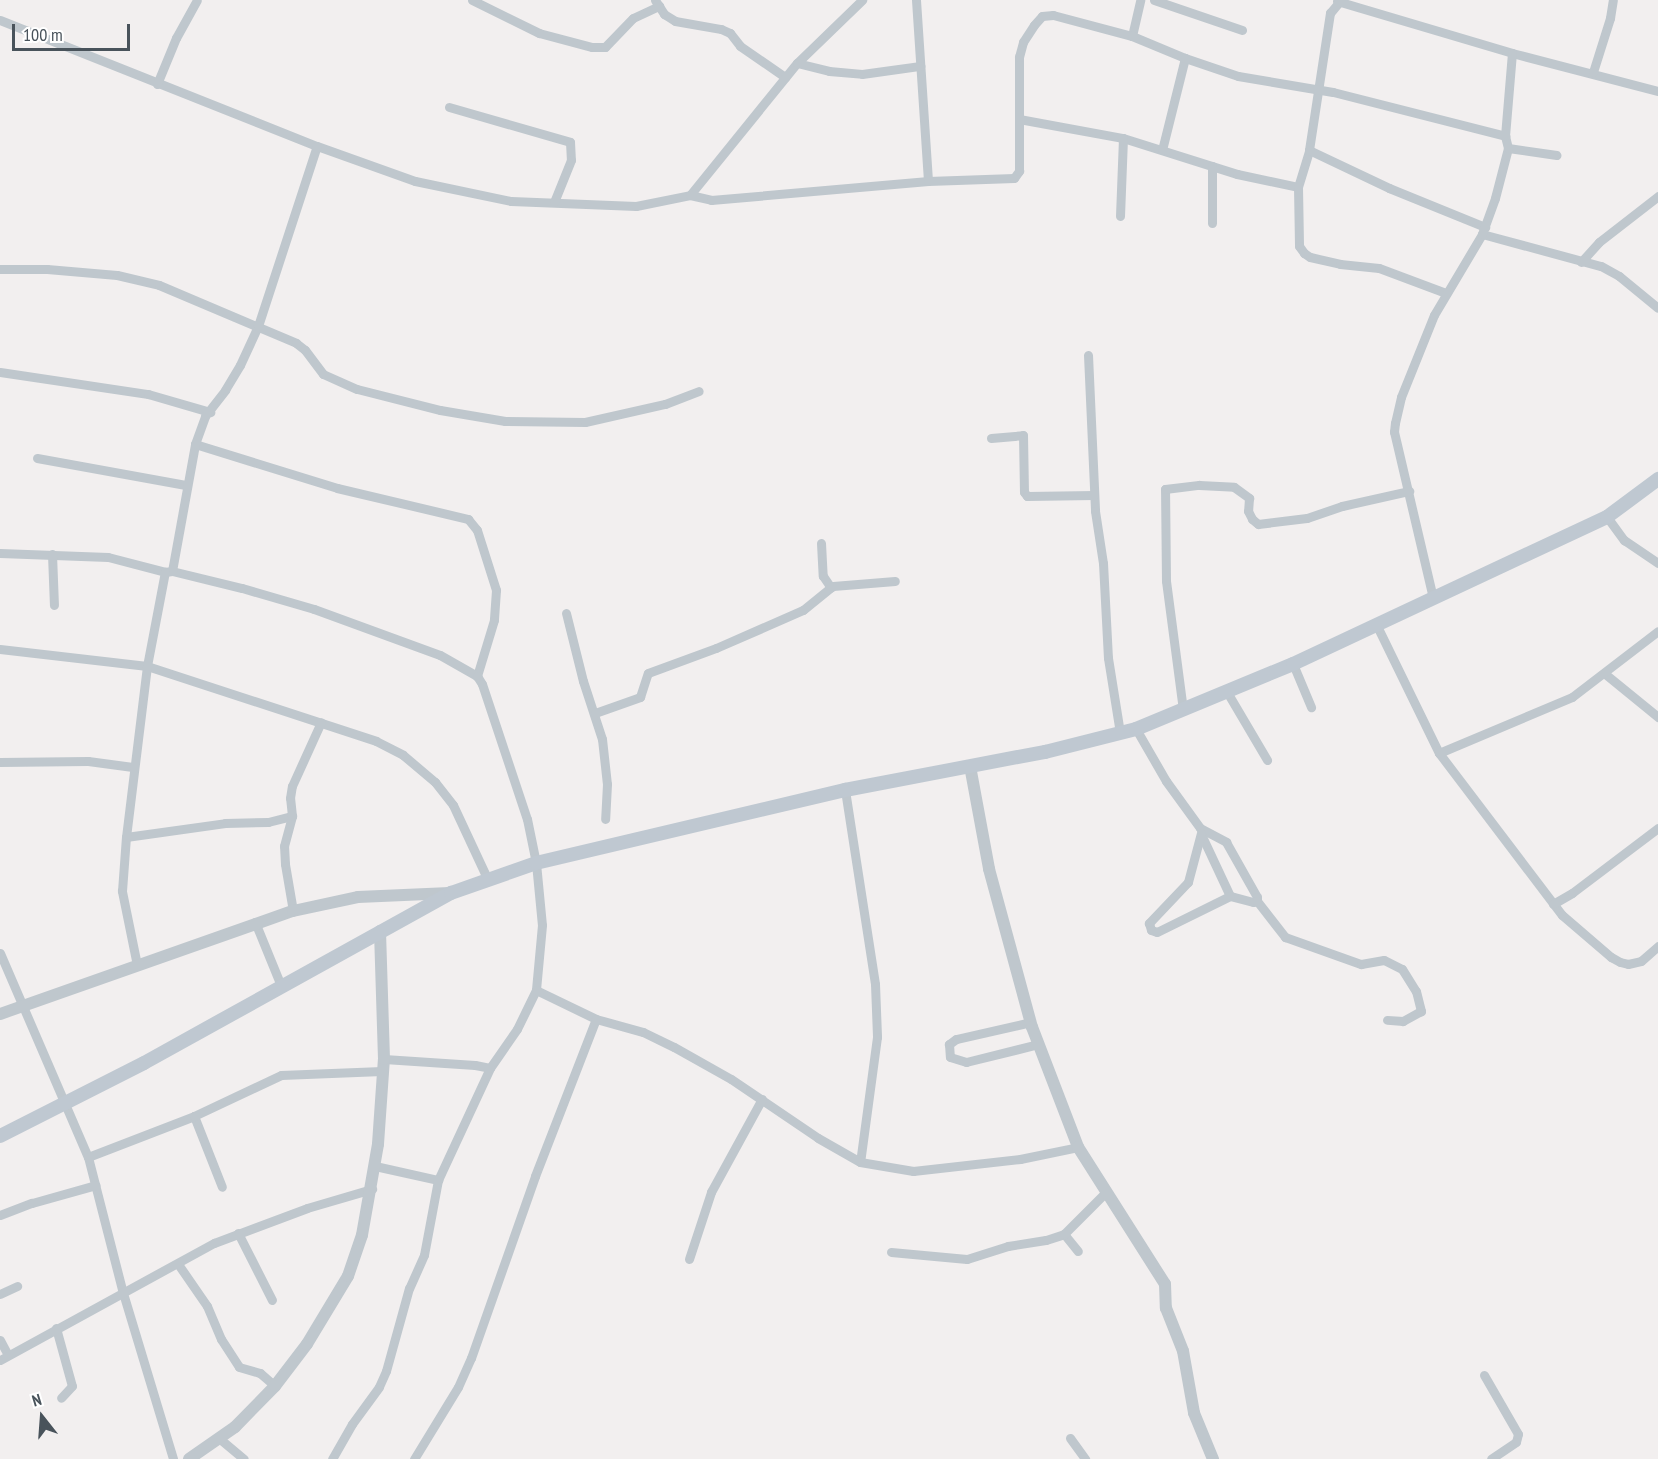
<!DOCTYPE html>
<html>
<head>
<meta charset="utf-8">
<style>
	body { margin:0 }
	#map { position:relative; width:1658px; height:1459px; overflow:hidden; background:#f2efef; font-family:"PT Sans Narrow",sans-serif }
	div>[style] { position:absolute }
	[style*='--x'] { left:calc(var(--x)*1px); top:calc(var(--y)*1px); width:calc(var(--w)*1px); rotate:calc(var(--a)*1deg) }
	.minor>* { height:9px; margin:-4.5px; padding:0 4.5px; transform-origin:4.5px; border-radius:4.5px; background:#bfc7cd }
	.tertiary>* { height:12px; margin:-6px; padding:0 6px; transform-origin:6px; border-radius:6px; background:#bfc7cd }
	.secondary>* { height:14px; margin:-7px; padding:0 7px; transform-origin:7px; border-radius:7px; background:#bfc8d1 }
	span { translate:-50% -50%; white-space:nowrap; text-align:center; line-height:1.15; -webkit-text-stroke:4.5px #fff; paint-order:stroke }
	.north { position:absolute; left:12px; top:1387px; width:60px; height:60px; -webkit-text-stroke:4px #fff; paint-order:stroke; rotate:343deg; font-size:16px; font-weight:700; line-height:24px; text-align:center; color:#49535b }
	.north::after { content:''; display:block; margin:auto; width:21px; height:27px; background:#49535b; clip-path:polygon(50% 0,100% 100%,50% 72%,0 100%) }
	.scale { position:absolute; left:12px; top:24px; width:118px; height:27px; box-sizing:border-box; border:3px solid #49535b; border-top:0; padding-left:8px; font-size:18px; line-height:21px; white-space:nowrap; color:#49535b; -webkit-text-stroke:4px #fff; paint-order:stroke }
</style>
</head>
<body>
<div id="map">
	<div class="minor">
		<i style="--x:472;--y:0;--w:75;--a:26.2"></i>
		<i style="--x:539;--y:33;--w:55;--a:14.8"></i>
		<i style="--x:592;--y:47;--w:13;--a:0"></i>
		<i style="--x:605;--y:47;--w:40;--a:-46"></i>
		<i style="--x:633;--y:18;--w:29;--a:-25"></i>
		<i style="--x:655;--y:0;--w:17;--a:57"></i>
		<i style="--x:664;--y:14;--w:13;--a:32"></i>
		<i style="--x:675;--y:21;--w:47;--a:9.9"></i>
		<i style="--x:721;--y:29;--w:10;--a:24"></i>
		<i style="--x:730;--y:33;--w:16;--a:52"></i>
		<i style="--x:740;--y:46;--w:55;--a:34.6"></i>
		<i style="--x:916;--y:0;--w:181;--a:86.2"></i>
		<i style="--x:1154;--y:0;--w:93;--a:18.8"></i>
		<i style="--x:1337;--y:1;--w:183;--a:16.5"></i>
		<i style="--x:1512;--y:53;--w:151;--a:14.6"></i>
		<i style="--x:0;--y:20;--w:341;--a:21.7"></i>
		<i style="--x:317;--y:146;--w:104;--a:19.7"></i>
		<i style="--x:415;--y:181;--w:98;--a:11.8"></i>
		<i style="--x:511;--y:201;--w:125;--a:2.3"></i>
		<i style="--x:636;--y:206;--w:55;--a:-11.5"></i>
		<i style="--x:690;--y:195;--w:170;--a:-51"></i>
		<i style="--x:797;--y:63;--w:91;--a:-44.1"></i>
		<i style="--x:1132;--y:36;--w:37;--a:-77"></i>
		<i style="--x:797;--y:63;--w:33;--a:14"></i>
		<i style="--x:829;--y:71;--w:33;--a:5"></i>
		<i style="--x:862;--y:74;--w:59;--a:-7.9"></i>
		<i style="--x:1593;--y:72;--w:57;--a:-72.5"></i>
		<i style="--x:1610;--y:18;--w:18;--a:-81"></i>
		<i style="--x:157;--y:84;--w:50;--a:-67.6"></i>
		<i style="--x:176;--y:38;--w:43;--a:-61.1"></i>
		<i style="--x:449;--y:107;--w:126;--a:16.1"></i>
		<i style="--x:570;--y:142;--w:18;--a:87"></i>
		<i style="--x:571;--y:160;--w:45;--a:112"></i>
		<i style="--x:1019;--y:119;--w:106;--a:10.4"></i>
		<i style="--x:1123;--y:138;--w:120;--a:17.5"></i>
		<i style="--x:1237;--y:174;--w:62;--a:12"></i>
		<i style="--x:1298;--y:187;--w:39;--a:-73"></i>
		<i style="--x:1309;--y:150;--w:139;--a:-81.3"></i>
		<i style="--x:1330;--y:13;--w:17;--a:-50"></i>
		<i style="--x:1508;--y:148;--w:49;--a:8.3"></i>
		<i style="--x:1162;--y:150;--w:95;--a:-76"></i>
		<i style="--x:1309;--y:150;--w:89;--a:25.4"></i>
		<i style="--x:1389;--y:188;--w:104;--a:22.1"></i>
		<i style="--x:1298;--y:187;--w:59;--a:89"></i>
		<i style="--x:1299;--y:246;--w:9;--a:54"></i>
		<i style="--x:1304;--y:253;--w:7;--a:34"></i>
		<i style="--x:1310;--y:257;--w:31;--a:13"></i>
		<i style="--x:1340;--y:264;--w:39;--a:6"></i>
		<i style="--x:1379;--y:268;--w:72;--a:20.5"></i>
		<i style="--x:690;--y:195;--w:22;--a:13"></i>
		<i style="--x:711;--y:200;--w:218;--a:-5"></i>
		<i style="--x:928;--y:181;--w:86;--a:-2"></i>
		<i style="--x:1014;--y:178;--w:9;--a:-54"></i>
		<i style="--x:1019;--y:171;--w:114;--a:-90"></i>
		<i style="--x:1019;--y:57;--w:16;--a:-75"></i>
		<i style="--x:1023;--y:42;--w:20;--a:-57"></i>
		<i style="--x:1034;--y:25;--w:12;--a:-48"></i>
		<i style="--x:1042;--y:16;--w:11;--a:-5"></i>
		<i style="--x:1053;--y:15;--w:82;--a:14.9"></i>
		<i style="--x:1132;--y:36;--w:57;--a:22.5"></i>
		<i style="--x:1185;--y:58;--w:56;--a:18.8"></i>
		<i style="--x:1238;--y:76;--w:96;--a:9.6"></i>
		<i style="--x:1333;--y:92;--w:178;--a:14.3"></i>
		<i style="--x:1120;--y:216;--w:78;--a:-87.8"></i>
		<i style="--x:1212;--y:223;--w:57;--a:-90"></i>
		<i style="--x:1482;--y:234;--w:123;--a:15.1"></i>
		<i style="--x:1601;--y:266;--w:21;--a:29"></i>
		<i style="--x:1619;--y:276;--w:50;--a:39.4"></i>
		<i style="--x:1581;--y:262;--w:27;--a:-48"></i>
		<i style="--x:1599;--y:242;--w:75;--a:-37.9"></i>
		<i style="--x:0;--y:269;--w:47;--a:0"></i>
		<i style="--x:47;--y:269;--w:70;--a:4.9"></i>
		<i style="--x:117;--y:275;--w:43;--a:13.4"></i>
		<i style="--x:159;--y:285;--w:149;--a:22.9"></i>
		<i style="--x:296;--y:343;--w:11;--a:38"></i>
		<i style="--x:305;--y:350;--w:30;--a:53"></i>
		<i style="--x:323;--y:374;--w:37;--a:24"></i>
		<i style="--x:357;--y:389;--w:86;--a:14.2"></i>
		<i style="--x:440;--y:410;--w:66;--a:9.6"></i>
		<i style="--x:505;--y:421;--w:80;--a:0.7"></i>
		<i style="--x:585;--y:422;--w:82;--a:-12.7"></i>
		<i style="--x:665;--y:404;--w:36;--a:-21"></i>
		<i style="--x:1088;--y:355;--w:156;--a:87.4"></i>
		<i style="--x:1095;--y:511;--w:53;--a:81.3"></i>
		<i style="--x:1103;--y:563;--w:95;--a:87"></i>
		<i style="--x:1108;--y:658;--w:76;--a:80.9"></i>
		<i style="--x:0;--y:372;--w:150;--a:8.5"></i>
		<i style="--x:148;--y:394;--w:65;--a:16.2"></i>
		<i style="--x:991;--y:438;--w:32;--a:-5"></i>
		<i style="--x:1023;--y:435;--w:57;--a:89"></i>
		<i style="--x:1024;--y:492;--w:5;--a:53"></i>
		<i style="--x:1027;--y:496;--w:67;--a:-0.9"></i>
		<i style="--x:195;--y:444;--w:149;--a:17.2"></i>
		<i style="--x:337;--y:488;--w:135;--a:13.3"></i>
		<i style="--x:468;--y:519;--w:14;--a:51"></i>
		<i style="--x:477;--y:530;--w:63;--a:72.4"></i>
		<i style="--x:496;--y:590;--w:30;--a:94"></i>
		<i style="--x:494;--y:620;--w:59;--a:106.9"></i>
		<i style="--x:37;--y:458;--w:151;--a:10.3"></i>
		<i style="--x:1607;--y:517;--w:29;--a:54"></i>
		<i style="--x:1624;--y:540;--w:41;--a:34.1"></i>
		<i style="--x:821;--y:543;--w:33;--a:87"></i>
		<i style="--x:823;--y:576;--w:14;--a:56"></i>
		<i style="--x:0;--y:553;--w:108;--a:2.1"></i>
		<i style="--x:108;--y:557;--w:59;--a:14.7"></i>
		<i style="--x:165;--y:572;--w:7;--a:-8"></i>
		<i style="--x:172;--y:571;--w:72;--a:13.7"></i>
		<i style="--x:242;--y:588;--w:75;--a:16.3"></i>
		<i style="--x:314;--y:609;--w:134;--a:20.1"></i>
		<i style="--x:440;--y:655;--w:43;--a:29.6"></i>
		<i style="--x:477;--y:676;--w:9;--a:58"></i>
		<i style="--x:482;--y:684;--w:142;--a:71.6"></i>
		<i style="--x:527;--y:819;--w:45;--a:78.4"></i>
		<i style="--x:536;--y:863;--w:62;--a:84.5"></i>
		<i style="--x:542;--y:925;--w:65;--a:95.3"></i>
		<i style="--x:536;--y:990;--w:43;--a:116"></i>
		<i style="--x:517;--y:1029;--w:47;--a:124.7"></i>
		<i style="--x:490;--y:1068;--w:123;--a:114.9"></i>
		<i style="--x:438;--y:1180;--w:76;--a:100.6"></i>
		<i style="--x:424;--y:1255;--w:36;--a:114"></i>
		<i style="--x:409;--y:1288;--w:86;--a:105.5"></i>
		<i style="--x:386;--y:1371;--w:17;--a:114"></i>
		<i style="--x:379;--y:1387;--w:46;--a:126.1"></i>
		<i style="--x:352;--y:1424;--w:40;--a:119.7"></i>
		<i style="--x:52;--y:554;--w:51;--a:87.8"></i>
		<i style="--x:172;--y:571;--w:129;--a:-79.7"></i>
		<i style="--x:195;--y:444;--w:30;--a:-70"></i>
		<i style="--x:205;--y:416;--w:33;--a:-52"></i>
		<i style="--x:225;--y:390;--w:29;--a:-59"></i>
		<i style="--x:240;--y:365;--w:43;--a:-65.2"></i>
		<i style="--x:258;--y:326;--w:189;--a:-71.9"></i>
		<i style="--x:1433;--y:598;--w:171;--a:-103.2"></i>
		<i style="--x:1394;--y:432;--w:9;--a:-84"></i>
		<i style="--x:1395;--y:423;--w:27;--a:-77"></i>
		<i style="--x:1401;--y:397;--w:88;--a:-68.1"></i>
		<i style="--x:1434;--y:315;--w:94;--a:-59.3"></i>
		<i style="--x:1482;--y:234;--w:38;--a:-70"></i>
		<i style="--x:1495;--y:198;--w:52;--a:-75.4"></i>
		<i style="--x:1508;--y:148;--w:12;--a:-104"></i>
		<i style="--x:1505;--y:136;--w:83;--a:-85.2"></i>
		<i style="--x:566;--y:613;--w:70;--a:76"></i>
		<i style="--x:583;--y:681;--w:61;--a:71.9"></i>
		<i style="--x:602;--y:739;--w:45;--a:83.7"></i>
		<i style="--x:607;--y:784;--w:35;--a:93"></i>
		<i style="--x:1377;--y:626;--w:141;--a:64"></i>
		<i style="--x:1439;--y:753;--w:203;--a:52.8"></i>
		<i style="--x:1562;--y:915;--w:65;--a:40.6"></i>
		<i style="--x:1611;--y:957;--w:10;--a:29"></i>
		<i style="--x:1620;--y:962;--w:8;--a:14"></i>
		<i style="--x:1628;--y:964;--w:13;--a:-13"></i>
		<i style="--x:1641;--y:961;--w:23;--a:-41"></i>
		<i style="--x:0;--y:649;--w:148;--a:6.6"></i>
		<i style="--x:147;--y:666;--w:241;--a:18.1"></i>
		<i style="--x:376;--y:741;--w:30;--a:27"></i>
		<i style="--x:403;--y:755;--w:42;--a:40.2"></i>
		<i style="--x:435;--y:782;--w:29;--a:52"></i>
		<i style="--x:453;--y:805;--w:83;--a:65"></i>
		<i style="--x:1293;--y:664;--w:47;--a:67.3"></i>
		<i style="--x:1604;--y:673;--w:70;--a:39.2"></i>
		<i style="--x:1227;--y:692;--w:79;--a:59.5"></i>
		<i style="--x:1183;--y:710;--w:130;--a:-97.5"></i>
		<i style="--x:1166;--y:581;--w:92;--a:-90.6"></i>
		<i style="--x:1165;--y:489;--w:34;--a:-7"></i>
		<i style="--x:1199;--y:485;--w:35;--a:3"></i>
		<i style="--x:1234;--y:487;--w:19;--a:36"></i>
		<i style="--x:1249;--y:498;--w:13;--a:94"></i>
		<i style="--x:1248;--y:511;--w:9;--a:63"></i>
		<i style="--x:1252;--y:519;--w:8;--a:40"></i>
		<i style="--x:1258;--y:524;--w:49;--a:-7"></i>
		<i style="--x:1307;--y:518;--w:37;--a:-19"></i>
		<i style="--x:1342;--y:506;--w:69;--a:-12.6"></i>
		<i style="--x:595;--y:713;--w:48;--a:-19.6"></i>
		<i style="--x:640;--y:697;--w:25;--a:-72"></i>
		<i style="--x:648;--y:673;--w:72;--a:-20.2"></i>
		<i style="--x:716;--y:648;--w:95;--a:-23.6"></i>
		<i style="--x:803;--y:610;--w:38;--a:-39"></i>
		<i style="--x:833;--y:586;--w:62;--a:-4.6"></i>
		<i style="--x:1136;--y:729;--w:60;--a:60"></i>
		<i style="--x:1166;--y:781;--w:58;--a:54.1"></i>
		<i style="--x:1200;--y:828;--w:30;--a:28"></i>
		<i style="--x:1226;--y:842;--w:63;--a:60.6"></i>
		<i style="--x:1257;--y:897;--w:4;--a:90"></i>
		<i style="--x:1257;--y:901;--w:4;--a:166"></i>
		<i style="--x:1253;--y:902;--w:24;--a:-165"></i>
		<i style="--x:1230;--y:896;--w:68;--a:-115.1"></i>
		<i style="--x:1439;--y:753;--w:144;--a:-22.8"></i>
		<i style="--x:1572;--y:697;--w:108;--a:-37.5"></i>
		<i style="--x:0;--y:762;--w:88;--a:-0.7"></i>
		<i style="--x:88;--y:761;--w:45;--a:7.6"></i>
		<i style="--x:845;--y:790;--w:196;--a:81.2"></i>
		<i style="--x:875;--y:984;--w:53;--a:87.8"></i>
		<i style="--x:877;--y:1037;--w:126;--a:97.7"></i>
		<i style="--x:1201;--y:833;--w:51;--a:104.9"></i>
		<i style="--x:1188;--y:882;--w:57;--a:133.6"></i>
		<i style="--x:1149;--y:923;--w:7;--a:74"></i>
		<i style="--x:1151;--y:930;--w:6;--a:18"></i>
		<i style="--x:1157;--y:932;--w:81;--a:-26.3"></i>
		<i style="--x:126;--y:837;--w:100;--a:-8"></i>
		<i style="--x:225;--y:823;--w:43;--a:-1.3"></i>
		<i style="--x:268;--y:822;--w:25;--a:-14"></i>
		<i style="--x:1257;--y:901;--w:46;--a:52.1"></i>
		<i style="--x:1285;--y:937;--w:81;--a:19.6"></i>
		<i style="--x:1361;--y:964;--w:23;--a:-10"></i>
		<i style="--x:1384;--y:960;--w:20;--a:27"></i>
		<i style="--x:1402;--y:969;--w:26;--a:58"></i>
		<i style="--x:1416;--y:991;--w:21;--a:76"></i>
		<i style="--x:1421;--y:1011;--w:21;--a:151"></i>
		<i style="--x:1403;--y:1021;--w:16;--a:-176"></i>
		<i style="--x:1553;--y:904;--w:22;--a:-30"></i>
		<i style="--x:1572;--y:893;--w:108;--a:-37.1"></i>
		<i style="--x:293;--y:911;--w:48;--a:-99.7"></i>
		<i style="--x:285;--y:864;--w:18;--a:-93"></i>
		<i style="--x:284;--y:846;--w:31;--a:-75"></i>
		<i style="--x:292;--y:816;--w:18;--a:-96"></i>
		<i style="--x:290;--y:798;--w:12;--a:-81"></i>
		<i style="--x:292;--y:786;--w:70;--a:-65.6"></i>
		<i style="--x:255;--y:922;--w:71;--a:67.8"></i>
		<i style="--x:0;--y:953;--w:222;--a:66.7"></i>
		<i style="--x:88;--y:1157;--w:140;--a:75.6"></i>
		<i style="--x:123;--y:1293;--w:173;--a:73.2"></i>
		<i style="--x:137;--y:965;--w:76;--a:-101.5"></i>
		<i style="--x:122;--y:891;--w:54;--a:-85.8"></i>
		<i style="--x:126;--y:837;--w:172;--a:-83"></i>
		<i style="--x:147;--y:666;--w:96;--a:-79.2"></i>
		<i style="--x:536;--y:990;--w:67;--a:25.8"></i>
		<i style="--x:596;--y:1019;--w:49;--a:15.5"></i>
		<i style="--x:643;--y:1032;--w:34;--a:26"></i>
		<i style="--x:674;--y:1047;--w:65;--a:29.3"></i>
		<i style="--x:731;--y:1079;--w:105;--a:34.1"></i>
		<i style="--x:818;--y:1138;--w:48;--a:29.7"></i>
		<i style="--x:860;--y:1162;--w:54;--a:9.6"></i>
		<i style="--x:913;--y:1171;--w:108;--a:-6.4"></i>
		<i style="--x:1020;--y:1159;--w:59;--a:-11.7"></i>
		<i style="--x:1031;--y:1022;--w:77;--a:167.2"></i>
		<i style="--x:956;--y:1039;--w:9;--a:144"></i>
		<i style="--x:949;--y:1044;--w:13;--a:86"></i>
		<i style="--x:950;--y:1057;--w:17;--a:17"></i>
		<i style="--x:966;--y:1062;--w:75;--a:-13.9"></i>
		<i style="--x:384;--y:1059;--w:91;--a:3.8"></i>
		<i style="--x:475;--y:1065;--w:15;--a:11"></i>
		<i style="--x:194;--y:1116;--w:76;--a:68.5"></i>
		<i style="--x:88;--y:1157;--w:114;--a:-21.1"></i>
		<i style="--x:194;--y:1116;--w:96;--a:-25.2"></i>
		<i style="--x:281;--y:1075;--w:101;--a:-2.3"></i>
		<i style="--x:375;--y:1166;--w:65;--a:12.5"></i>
		<i style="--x:0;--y:1215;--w:34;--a:-21"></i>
		<i style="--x:32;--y:1203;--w:66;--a:-15.7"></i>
		<i style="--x:238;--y:1233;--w:75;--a:63.1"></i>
		<i style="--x:1064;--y:1234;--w:22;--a:51"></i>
		<i style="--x:891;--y:1252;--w:76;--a:5.3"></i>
		<i style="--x:967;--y:1259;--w:43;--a:-17.6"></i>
		<i style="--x:1008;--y:1246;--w:38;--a:-9"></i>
		<i style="--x:1046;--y:1240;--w:19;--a:-18"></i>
		<i style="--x:1064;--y:1234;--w:59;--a:-45"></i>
		<i style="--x:689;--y:1259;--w:71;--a:-71.8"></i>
		<i style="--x:711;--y:1192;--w:106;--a:-61.3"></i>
		<i style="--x:178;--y:1264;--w:51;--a:55.4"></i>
		<i style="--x:207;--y:1306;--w:36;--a:67"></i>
		<i style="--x:221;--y:1339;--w:33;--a:57"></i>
		<i style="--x:239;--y:1367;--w:22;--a:16"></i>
		<i style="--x:260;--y:1373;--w:20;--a:41"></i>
		<i style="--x:0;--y:1294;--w:19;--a:-25"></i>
		<i style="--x:56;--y:1328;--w:60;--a:74.6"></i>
		<i style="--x:72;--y:1386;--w:16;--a:133"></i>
		<i style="--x:0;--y:1340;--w:17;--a:62"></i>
		<i style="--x:0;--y:1360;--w:244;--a:-28.7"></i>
		<i style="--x:214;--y:1243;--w:99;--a:-20.6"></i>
		<i style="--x:307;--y:1208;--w:68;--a:-16.3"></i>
		<i style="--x:1484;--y:1375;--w:68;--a:60"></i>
		<i style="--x:1518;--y:1434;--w:8;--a:104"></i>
		<i style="--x:1516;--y:1442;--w:30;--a:146"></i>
		<i style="--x:1070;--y:1438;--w:26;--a:54"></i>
		<i style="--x:220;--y:1439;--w:31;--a:40"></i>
		<i style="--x:414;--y:1459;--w:84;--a:-58.6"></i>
		<i style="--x:458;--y:1387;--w:32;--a:-66"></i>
		<i style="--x:471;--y:1358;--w:193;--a:-70.6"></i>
		<i style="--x:535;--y:1176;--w:168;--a:-68.8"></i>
	</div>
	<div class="tertiary">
		<i style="--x:970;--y:766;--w:105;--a:79.5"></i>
		<i style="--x:989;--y:869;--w:164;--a:74.8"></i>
		<i style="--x:1032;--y:1027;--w:129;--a:69"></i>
		<i style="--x:1078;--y:1147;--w:162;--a:57.6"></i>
		<i style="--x:1165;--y:1284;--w:24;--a:88"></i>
		<i style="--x:1166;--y:1308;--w:46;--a:68.4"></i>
		<i style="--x:1183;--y:1351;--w:63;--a:79.9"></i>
		<i style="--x:1194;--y:1413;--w:50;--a:67.6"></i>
		<i style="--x:0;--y:1014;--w:311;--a:-19.4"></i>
		<i style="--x:293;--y:911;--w:66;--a:-12.2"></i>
		<i style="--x:358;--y:897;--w:92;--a:-2.5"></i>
		<i style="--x:189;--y:1459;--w:56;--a:-34.8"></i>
		<i style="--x:235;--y:1427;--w:57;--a:-45.7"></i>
		<i style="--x:275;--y:1386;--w:53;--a:-52.7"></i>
		<i style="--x:307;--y:1344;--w:79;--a:-58.9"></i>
		<i style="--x:348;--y:1276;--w:43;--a:-71.1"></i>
		<i style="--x:362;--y:1235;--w:92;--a:-80"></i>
		<i style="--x:378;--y:1144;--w:85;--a:-86"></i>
		<i style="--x:384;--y:1059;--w:128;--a:-91.8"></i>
	</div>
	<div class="secondary">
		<i style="--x:0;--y:1136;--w:161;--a:-26.9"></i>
		<i style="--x:144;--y:1063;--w:351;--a:-29"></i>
		<i style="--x:451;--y:893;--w:90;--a:-19.4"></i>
		<i style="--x:536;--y:863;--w:318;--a:-13.3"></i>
		<i style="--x:845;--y:790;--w:204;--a:-10.8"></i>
		<i style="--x:1045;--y:752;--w:94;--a:-14.2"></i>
		<i style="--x:1136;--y:729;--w:170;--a:-22.5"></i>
		<i style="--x:1293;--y:664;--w:347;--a:-25.1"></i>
		<i style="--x:1607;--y:517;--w:64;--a:-36.7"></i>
	</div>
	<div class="north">N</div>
	<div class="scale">100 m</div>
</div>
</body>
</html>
